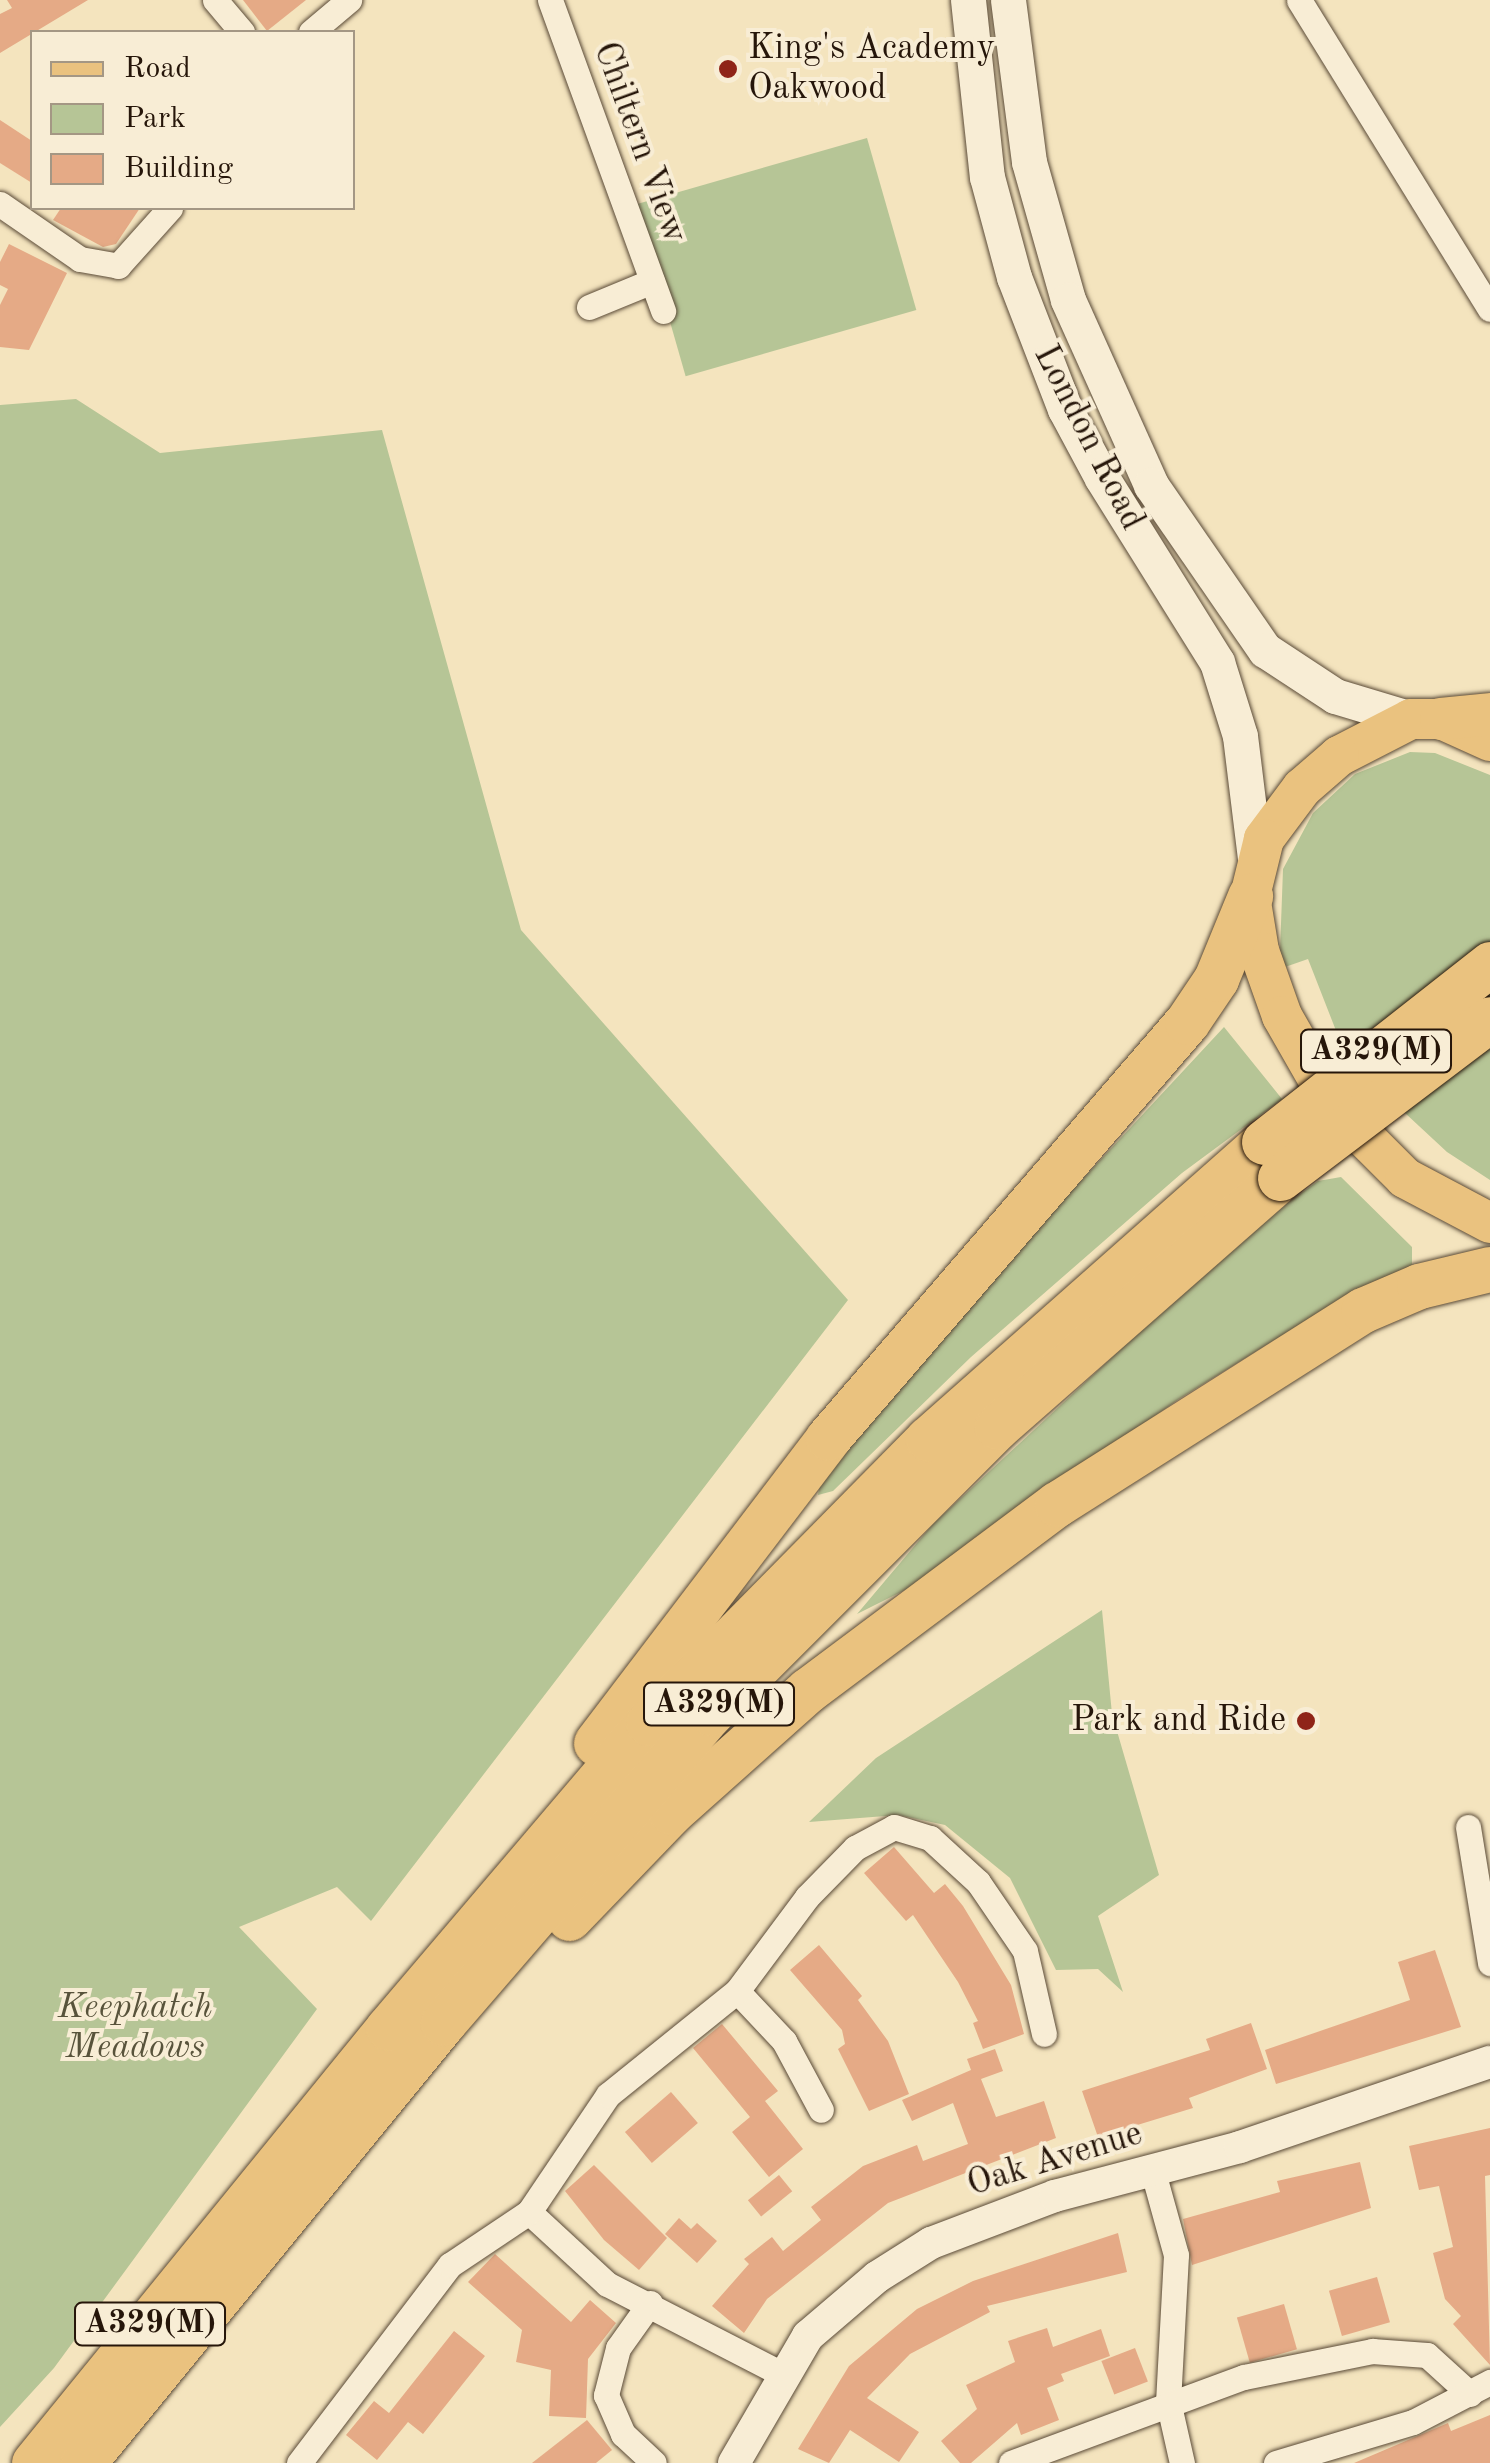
<!DOCTYPE html>
<html>
<head>
<meta charset="utf-8">
<style>
	body { margin:0 }
	#map { position:relative; width:1490px; height:2463px; overflow:hidden; background:#f4e4be; font-family:"Old Standard TT",serif }
	div>[style] { position:absolute }
	[style*='--x'] { left:calc(var(--x)*1px); top:calc(var(--y)*1px); width:calc(var(--w)*1px); rotate:calc(var(--a)*1deg) }
	.green>* { inset:0; background:#b6c596; transform-origin:0 0 }
	.building>* { inset:0; background:#e5aa86; transform-origin:0 0 }
	.roads { filter:drop-shadow(0 0 2px #5a4a37) drop-shadow(0 0 2px #5a4a37) }
	.minor>* { height:25px; margin:-12.5px; padding:0 12.5px; transform-origin:12.5px; border-radius:12.5px; background:#f8edd5 }
	.tertiary>* { height:32px; margin:-16px; padding:0 16px; transform-origin:16px; border-radius:16px; background:#f8edd5 }
	.secondary>* { height:35px; margin:-17.5px; padding:0 17.5px; transform-origin:17.5px; border-radius:17.5px; background:#f8edd5 }
	.primary>* { height:40px; margin:-20px; padding:0 20px; transform-origin:20px; border-radius:20px; background:#eac27f }
	.trunk>* { height:42px; margin:-21px; padding:0 21px; transform-origin:21px; border-radius:21px; background:#eac27f }
	.motorway>* { height:45px; margin:-22.5px; padding:0 22.5px; transform-origin:22.5px; border-radius:22.5px; background:#eac27f }
	.bridges { filter:drop-shadow(0 0 2px #26160a) drop-shadow(0 0 2px #26160a) }
	.motorway-bridge>* { height:45px; margin:-22.5px; padding:0 22.5px; transform-origin:22.5px; border-radius:22.5px; background:#eac27f }
	.dots>* { width:28px; height:28px; translate:-50% -50%; box-sizing:border-box; border:5px solid #f8edd5; border-radius:50% }
	span { translate:-50% -50%; white-space:nowrap; text-align:center; line-height:1.15; -webkit-text-stroke:8px #f8edd5; paint-order:stroke }
	.shield-label span { padding:2px 8px; background:#f8edd5; border:2px solid; border-radius:8px; -webkit-text-stroke-width:0 }
	.shield-label { font-size:32px; color:#26160a; font-weight:700 }
	.poi-label { font-size:35px; color:#26160a }
	.left { translate:0 -50%; text-align:left }
	.right { translate:-100% -50%; text-align:right }
	.street-label { font-size:35px; color:#26160a }
	.park-label { font-size:35px; color:#58533b; font-style:italic }
	.legend { position:absolute; left:30px; top:30px; width:325px; height:180px; box-sizing:border-box; background:#f8edd5; border:2px solid #a49784; margin:0; padding:12px 18px; list-style:none; font-size:30px; color:#26160a }
	.legend li { display:flex; align-items:center; gap:20px; height:50px }
	.legend b { width:50px; border:2px solid #a49784 }
</style>
</head>
<body>
<div id="map">
	<div class="green">
		<i style="left:867px;top:138px;width:179px;height:240px;rotate:74deg"></i>
		<i style="clip-path:polygon(76px 399px,160px 453px,382px 430px,521px 930px,848px 1300px,371px 1921px,337px 1887px,239px 1927px,317px 2009px,54px 2368px,0 2427px,0 405px)"></i>
		<i style="clip-path:polygon(1410px 752px,1435px 753px,1490px 775px,1490px 1180px,1447px 1152px,1377px 1087px,1342px 1046px,1308px 959px,1285px 967px,1280px 951px,1283px 869px,1313px 813px,1355px 774px)"></i>
		<i style="clip-path:polygon(1224px 1027px,1282px 1099px,1182px 1173px,971px 1357px,833px 1491px,818px 1495px,820px 1484px,987px 1282px)"></i>
		<i style="clip-path:polygon(1341px 1177px,1412px 1247px,1412px 1269px,1276px 1339px,1179px 1399px,915px 1585px,857px 1614px,933px 1524px,1136px 1335px,1285px 1205px,1318px 1181px)"></i>
		<i style="clip-path:polygon(1102px 1610px,1112px 1714px,1159px 1875px,1098px 1916px,1123px 1992px,1098px 1969px,1056px 1970px,1010px 1878px,945px 1825px,898px 1815px,809px 1822px,876px 1758px)"></i>
	</div>
	<div class="building">
		<i style="clip-path:polygon(7px 0,88px 0,0 53px,0 14px,12px 8px)"></i>
		<i style="clip-path:polygon(243px 0,306px 0,267px 31px)"></i>
		<i style="clip-path:polygon(0 120px,32px 141px,32px 183px,0 163px)"></i>
		<i style="clip-path:polygon(61px 208px,140px 208px,116px 244px,103px 247px,53px 220px)"></i>
		<i style="clip-path:polygon(9px 244px,67px 273px,29px 350px,0 347px,0 305px,8px 289px,0 285px,0 262px)"></i>
		<i style="clip-path:polygon(894px 1847px,934px 1893px,945px 1884px,963px 1906px,1011px 1985px,1024px 2034px,983px 2049px,973px 2023px,978px 2021px,958px 1982px,913px 1915px,906px 1921px,864px 1873px)"></i>
		<i style="clip-path:polygon(819px 1945px,862px 1996px,858px 2000px,888px 2041px,909px 2094px,869px 2111px,838px 2049px,845px 2044px,842px 2030px,790px 1970px)"></i>
		<i style="clip-path:polygon(1435px 1950px,1461px 2027px,1276px 2084px,1265px 2050px,1410px 2000px,1398px 1962px)"></i>
		<i style="clip-path:polygon(1251px 2023px,1267px 2069px,1189px 2098px,1193px 2108px,1098px 2137px,1082px 2091px,1210px 2050px,1206px 2039px)"></i>
		<i style="clip-path:polygon(722px 2024px,778px 2091px,765px 2101px,803px 2149px,769px 2177px,732px 2132px,750px 2117px,693px 2048px)"></i>
		<i style="clip-path:polygon(995px 2049px,1003px 2071px,981px 2079px,996px 2117px,1044px 2101px,1056px 2138px,888px 2203px,767px 2299px,744px 2333px,712px 2306px,749px 2264px,744px 2259px,772px 2237px,783px 2251px,821px 2220px,811px 2207px,863px 2166px,917px 2145px,923px 2161px,968px 2144px,953px 2103px,912px 2121px,902px 2100px,971px 2070px,967px 2059px)"></i>
		<i style="left:671px;top:2092px;width:41px;height:61px;rotate:49deg"></i>
		<i style="clip-path:polygon(1490px 2128px,1490px 2175px,1485px 2176px,1490px 2365px,1453px 2324px,1461px 2316px,1445px 2299px,1433px 2253px,1453px 2247px,1439px 2186px,1419px 2190px,1409px 2146px)"></i>
		<i style="clip-path:polygon(1360px 2162px,1371px 2208px,1192px 2265px,1183px 2219px,1280px 2192px,1277px 2181px)"></i>
		<i style="clip-path:polygon(594px 2165px,667px 2238px,639px 2270px,604px 2240px,565px 2191px)"></i>
		<i style="left:779px;top:2175px;width:21px;height:40px;rotate:51deg"></i>
		<i style="clip-path:polygon(679px 2218px,691px 2229px,697px 2223px,717px 2241px,697px 2263px,665px 2234px)"></i>
		<i style="clip-path:polygon(1118px 2233px,1127px 2272px,987px 2306px,990px 2312px,910px 2354px,867px 2398px,919px 2432px,899px 2462px,850px 2430px,829px 2463px,798px 2449px,849px 2366px,917px 2309px,973px 2281px)"></i>
		<i style="clip-path:polygon(495px 2254px,571px 2322px,590px 2300px,616px 2323px,588px 2359px,586px 2418px,549px 2416px,551px 2370px,516px 2362px,522px 2330px,468px 2282px)"></i>
		<i style="left:1377px;top:2277px;width:47px;height:50px;rotate:74deg"></i>
		<i style="left:1284px;top:2304px;width:47px;height:49px;rotate:74deg"></i>
		<i style="clip-path:polygon(1047px 2328px,1053px 2347px,1101px 2329px,1110px 2356px,1061px 2374px,1064px 2381px,1047px 2388px,1059px 2420px,1021px 2435px,1017px 2423px,971px 2463px,960px 2463px,941px 2441px,977px 2409px,966px 2385px,1015px 2362px,1008px 2341px)"></i>
		<i style="clip-path:polygon(454px 2331px,485px 2356px,423px 2434px,408px 2422px,377px 2460px,346px 2435px,374px 2401px,389px 2413px)"></i>
		<i style="left:1135px;top:2348px;width:36px;height:36px;rotate:69deg"></i>
		<i style="clip-path:polygon(1490px 2415px,1490px 2463px,1354px 2463px,1448px 2423px,1451px 2431px)"></i>
		<i style="clip-path:polygon(587px 2420px,612px 2450px,596px 2463px,532px 2463px)"></i>
	</div>
	<div class="roads">
		<div class="minor">
			<i style="--x:215;--y:0;--w:42;--a:49.8"></i>
			<i style="--x:550;--y:0;--w:331;--a:70"></i>
			<i style="--x:1299;--y:0;--w:363;--a:58.3"></i>
			<i style="--x:311;--y:32;--w:50;--a:-40.1"></i>
			<i style="--x:0;--y:204;--w:97;--a:34.5"></i>
			<i style="--x:80;--y:259;--w:39;--a:10"></i>
			<i style="--x:118;--y:266;--w:78;--a:-48.1"></i>
			<i style="--x:589;--y:307;--w:68;--a:-22.4"></i>
			<i style="--x:1468;--y:1827;--w:138;--a:80.8"></i>
			<i style="--x:737;--y:1991;--w:69;--a:46.8"></i>
			<i style="--x:784;--y:2041;--w:78;--a:61.8"></i>
			<i style="--x:1153;--y:2172;--w:86;--a:74.5"></i>
			<i style="--x:1176;--y:2255;--w:146;--a:93.1"></i>
			<i style="--x:1168;--y:2401;--w:64;--a:77.3"></i>
			<i style="--x:529;--y:2212;--w:106;--a:42.7"></i>
			<i style="--x:607;--y:2284;--w:197;--a:27.2"></i>
			<i style="--x:650;--y:2303;--w:55;--a:125.4"></i>
			<i style="--x:618;--y:2348;--w:49;--a:104.3"></i>
			<i style="--x:606;--y:2395;--w:43;--a:66.4"></i>
			<i style="--x:623;--y:2434;--w:42;--a:43.1"></i>
			<i style="--x:299;--y:2463;--w:249;--a:-52.7"></i>
			<i style="--x:450;--y:2265;--w:95;--a:-33.9"></i>
			<i style="--x:529;--y:2212;--w:141;--a:-56"></i>
			<i style="--x:608;--y:2095;--w:166;--a:-38.9"></i>
			<i style="--x:737;--y:1991;--w:117;--a:-53.3"></i>
			<i style="--x:807;--y:1897;--w:69;--a:-45.6"></i>
			<i style="--x:855;--y:1848;--w:44;--a:-28.3"></i>
			<i style="--x:894;--y:1827;--w:38;--a:17"></i>
			<i style="--x:930;--y:1838;--w:65;--a:42.5"></i>
			<i style="--x:978;--y:1882;--w:83;--a:55.7"></i>
			<i style="--x:1025;--y:1951;--w:85;--a:77.1"></i>
			<i style="--x:1011;--y:2463;--w:248;--a:-20.3"></i>
			<i style="--x:1244;--y:2377;--w:131;--a:-11.5"></i>
			<i style="--x:1372;--y:2351;--w:55;--a:4.2"></i>
			<i style="--x:1427;--y:2355;--w:58;--a:42.2"></i>
			<i style="--x:1276;--y:2463;--w:143;--a:-16.7"></i>
			<i style="--x:1413;--y:2422;--w:87;--a:-27.5"></i>
		</div>
		<div class="tertiary">
			<i style="--x:734;--y:2463;--w:147;--a:-59.8"></i>
			<i style="--x:808;--y:2336;--w:91;--a:-40.5"></i>
			<i style="--x:877;--y:2277;--w:64;--a:-32.2"></i>
			<i style="--x:931;--y:2243;--w:133;--a:-20.8"></i>
			<i style="--x:1055;--y:2196;--w:191;--a:-14.8"></i>
			<i style="--x:1240;--y:2147;--w:264;--a:-18.8"></i>
		</div>
		<div class="secondary">
			<i style="--x:968;--y:0;--w:178;--a:83.9"></i>
			<i style="--x:987;--y:177;--w:104;--a:74.9"></i>
			<i style="--x:1014;--y:277;--w:142;--a:68.9"></i>
			<i style="--x:1065;--y:409;--w:78;--a:61.8"></i>
			<i style="--x:1102;--y:478;--w:217;--a:58"></i>
			<i style="--x:1217;--y:662;--w:77;--a:72.7"></i>
			<i style="--x:1240;--y:736;--w:123;--a:83"></i>
			<i style="--x:1008;--y:0;--w:163;--a:82.6"></i>
			<i style="--x:1029;--y:162;--w:143;--a:74.2"></i>
			<i style="--x:1068;--y:300;--w:203;--a:65.8"></i>
			<i style="--x:1151;--y:485;--w:201;--a:55.4"></i>
			<i style="--x:1265;--y:650;--w:84;--a:33.3"></i>
			<i style="--x:1335;--y:696;--w:79;--a:16.8"></i>
		</div>
		<div class="primary">
			<i style="--x:1490;--y:741;--w:54;--a:-155.8"></i>
			<i style="--x:1441;--y:719;--w:30;--a:180"></i>
			<i style="--x:1411;--y:719;--w:81;--a:152.8"></i>
			<i style="--x:1339;--y:756;--w:49;--a:139.1"></i>
			<i style="--x:1302;--y:788;--w:64;--a:126.7"></i>
			<i style="--x:1264;--y:839;--w:59;--a:103.8"></i>
			<i style="--x:1250;--y:896;--w:56;--a:80.7"></i>
			<i style="--x:1259;--y:951;--w:69;--a:70.5"></i>
			<i style="--x:1282;--y:1016;--w:105;--a:60.3"></i>
			<i style="--x:1334;--y:1107;--w:100;--a:45"></i>
			<i style="--x:1405;--y:1178;--w:96;--a:27.9"></i>
		</div>
		<div class="trunk">
			<i style="--x:1441;--y:719;--w:49;--a:-5.8"></i>
		</div>
		<div class="motorway">
			<i style="--x:596;--y:1743;--w:383;--a:-52.7"></i>
			<i style="--x:828;--y:1438;--w:549;--a:-49.21"></i>
			<i style="--x:1187;--y:1022;--w:52;--a:-56"></i>
			<i style="--x:1216;--y:979;--w:90;--a:-67.7"></i>
			<i style="--x:569;--y:1918;--w:147;--a:-46.1"></i>
			<i style="--x:671;--y:1812;--w:183;--a:-41.7"></i>
			<i style="--x:808;--y:1690;--w:311;--a:-36.8"></i>
			<i style="--x:1057;--y:1504;--w:362;--a:-32.4"></i>
			<i style="--x:1363;--y:1310;--w:61;--a:-23.2"></i>
			<i style="--x:1419;--y:1286;--w:73;--a:-13.5"></i>
			<i style="--x:34;--y:2463;--w:561;--a:-50.86"></i>
			<i style="--x:388;--y:2028;--w:401;--a:-49.6"></i>
			<i style="--x:648;--y:1723;--w:399;--a:-45.4"></i>
			<i style="--x:928;--y:1439;--w:448;--a:-41.5"></i>
			<i style="--x:83;--y:2463;--w:569;--a:-50.71"></i>
			<i style="--x:443;--y:2023;--w:410;--a:-49.2"></i>
			<i style="--x:711;--y:1713;--w:404;--a:-45"></i>
			<i style="--x:997;--y:1427;--w:377;--a:-41.3"></i>
		</div>
	</div>
	<div class="bridges">
		<div class="motorway-bridge">
			<i style="--x:1264;--y:1142;--w:288;--a:-38.2"></i>
			<i style="--x:1280;--y:1178;--w:263;--a:-37.1"></i>
		</div>
	</div>
	<div class="dots">
		<i style="left:728px;top:69px;background:#8f2418"></i>
		<i style="left:1306px;top:1721px;background:#8f2418"></i>
	</div>
	<div class="shield-label">
		<span style="left:1376px;top:1051px">A329(M)</span>
		<span style="left:719px;top:1704px">A329(M)</span>
		<span style="left:150px;top:2324px">A329(M)</span>
	</div>
	<div class="poi-label">
		<span class="left" style="left:748px;top:69px">King's Academy<br>Oakwood</span>
		<span class="right" style="left:1286px;top:1721px">Park and Ride</span>
	</div>
	<div class="street-label">
		<span style="left:639px;top:143px;rotate:70deg">Chiltern View</span>
		<span style="left:1088px;top:438px;rotate:63deg">London Road</span>
		<span style="left:1055px;top:2160px;rotate:-17deg">Oak Avenue</span>
	</div>
	<div class="park-label">
		<span style="left:135px;top:2028px">Keephatch<br>Meadows</span>
	</div>
	<ul class="legend">
	<li><b style="height:12px;background:#eac27f"></b>Road</li>
	<li><b style="height:28px;background:#b6c596"></b>Park</li>
	<li><b style="height:28px;background:#e5aa86"></b>Building</li>
	</ul>
</div>
</body>
</html>
